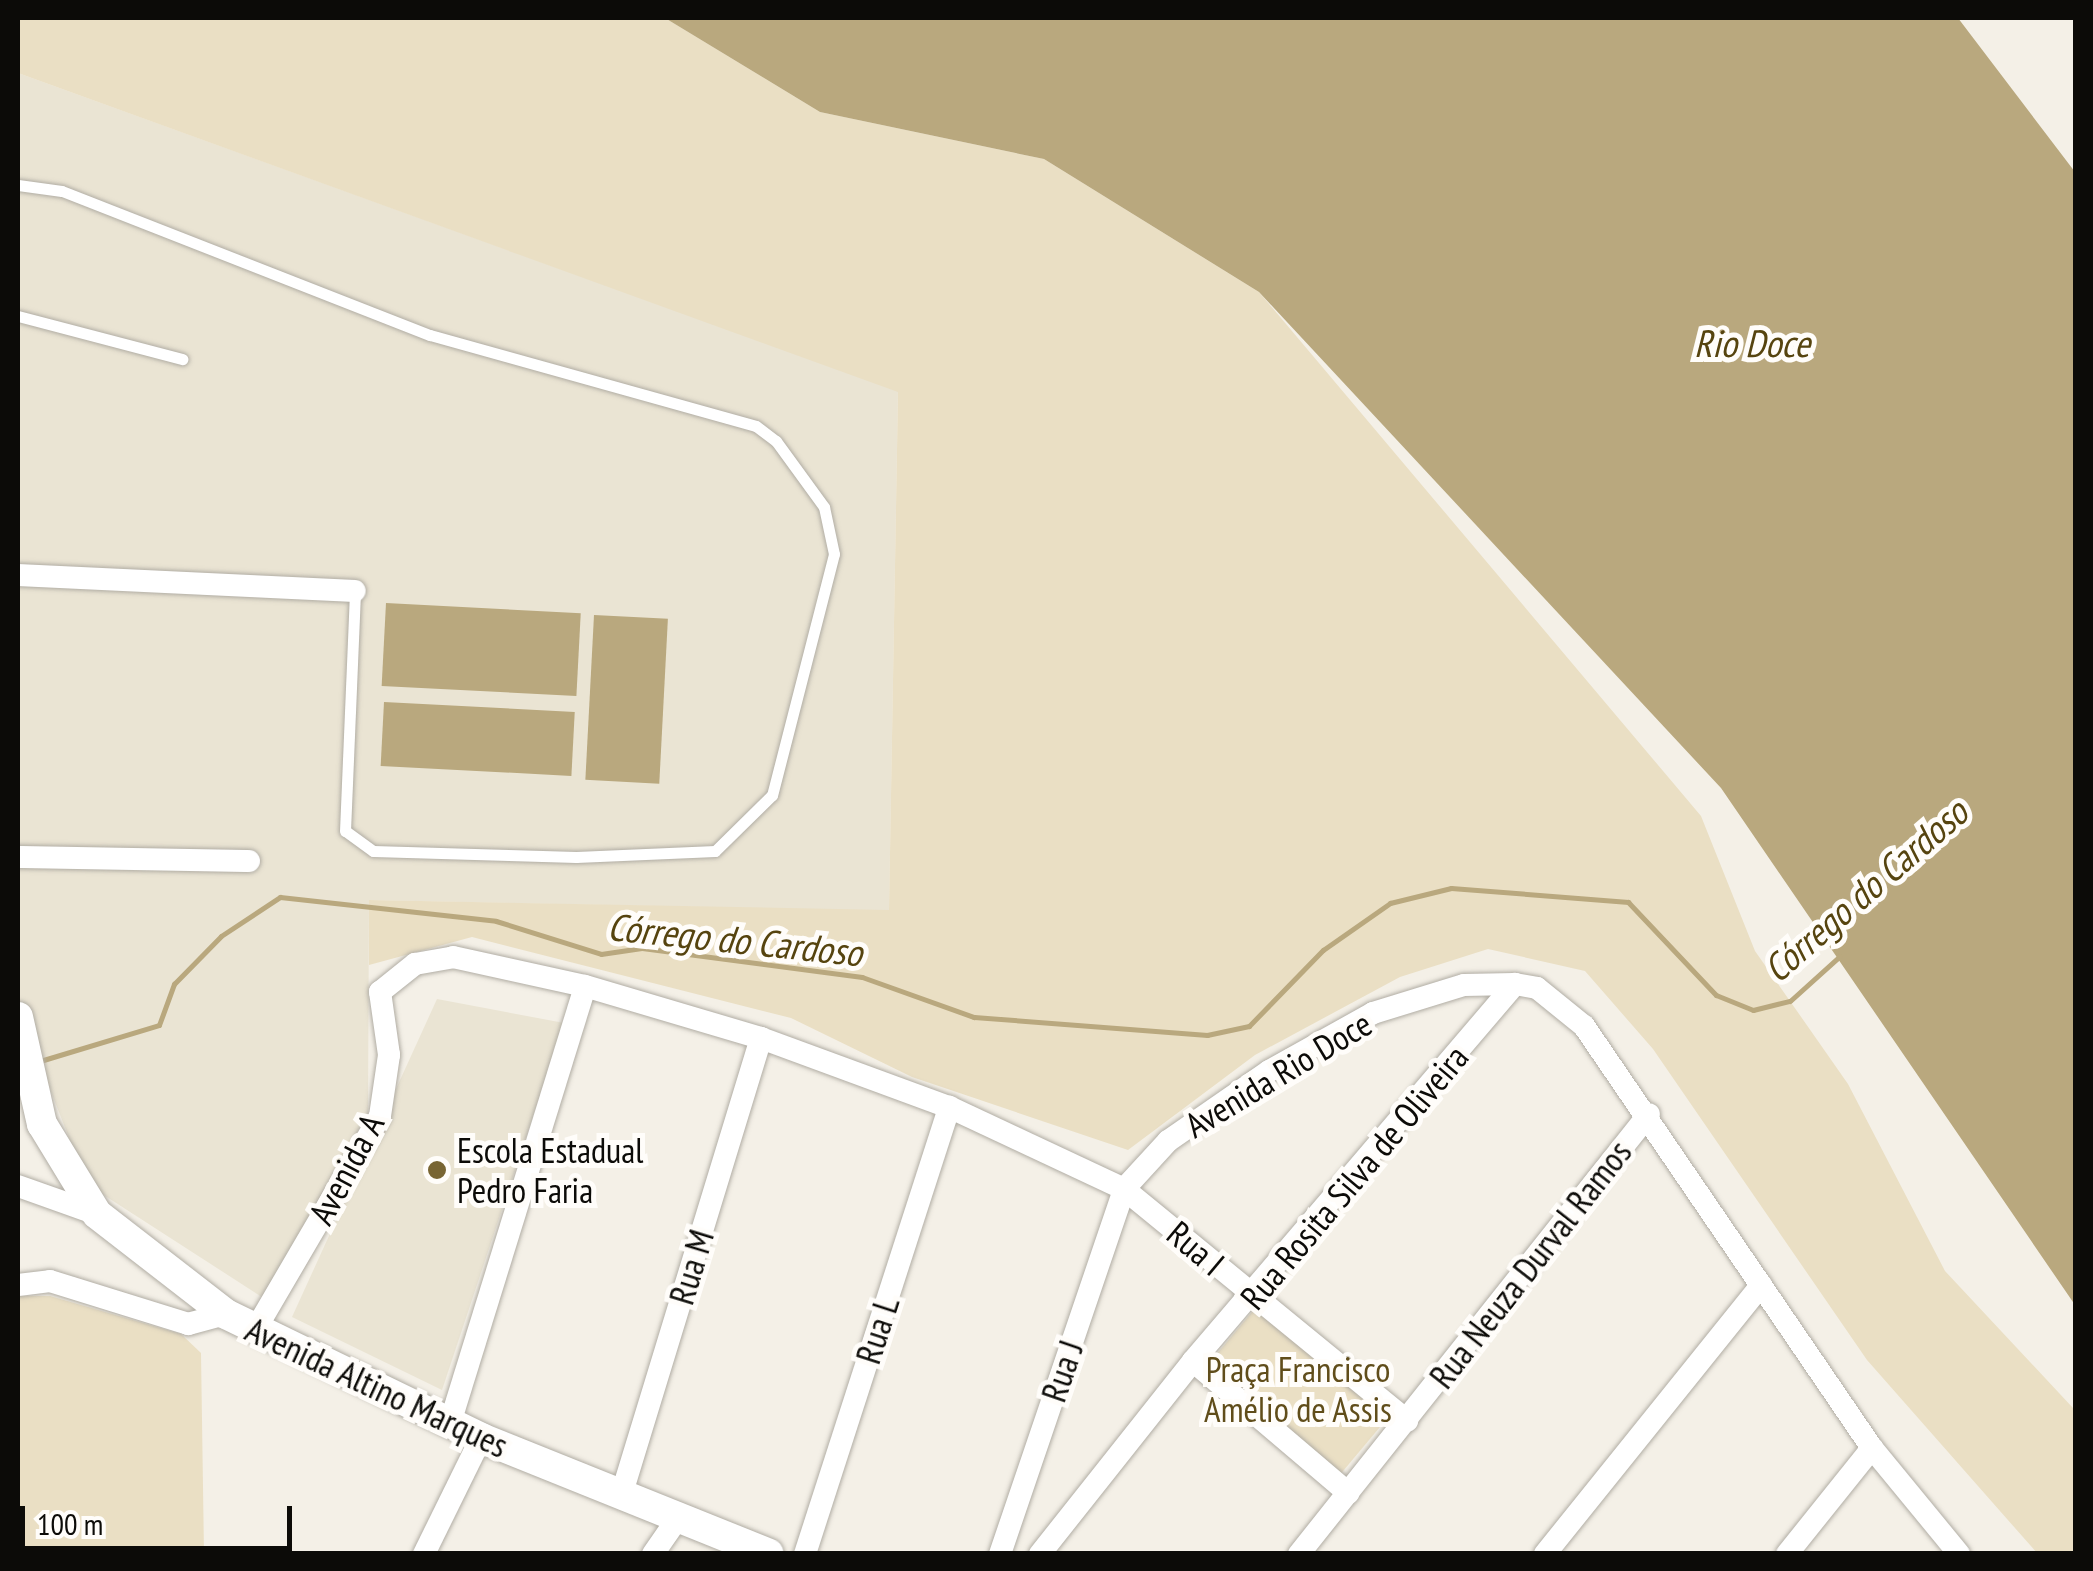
<!DOCTYPE html>
<html>
<head>
<meta charset="utf-8">
<style>
	body { margin:0 }
	#map { position:relative; width:2093px; height:1571px; overflow:hidden; background:#f4f0e7; font-family:"PT Sans Narrow",sans-serif }
	div>[style] { position:absolute }
	[style*='--x'] { left:calc(var(--x)*1px); top:calc(var(--y)*1px); width:calc(var(--w)*1px); rotate:calc(var(--a)*1deg) }
	.built>* { inset:0; background:#eae4d3 }
	.green>* { inset:0; background:#eadfc4; transform-origin:0 0 }
	.water>* { inset:0; background:#b9a87e; transform-origin:0 0 }
	.stream>* { height:5px; margin:-2.5px; padding:0 2.5px; transform-origin:2.5px; border-radius:2.5px; background:#b9a87e }
	.roads { filter:drop-shadow(0 0 2px #b1ada4) drop-shadow(0 0 2px #b1ada4) }
	.service>* { height:11px; margin:-5.5px; padding:0 5.5px; transform-origin:5.5px; border-radius:5.5px; background:#fff }
	.minor>* { height:22px; margin:-11px; padding:0 11px; transform-origin:11px; border-radius:11px; background:#fff }
	.secondary>* { height:30px; margin:-15px; padding:0 15px; transform-origin:15px; border-radius:15px; background:#fff }
	.dots>* { width:28px; height:28px; translate:-50% -50%; box-sizing:border-box; border:5px solid #fffdfa; border-radius:50% }
	span { translate:-50% -50%; white-space:nowrap; text-align:center; line-height:1.15; -webkit-text-stroke:10px #fffdfa; paint-order:stroke }
	.street-label { font-size:35px; color:#0c0b08 }
	.poi-label { font-size:35px; color:#0c0b08 }
	.left { translate:0 -50%; text-align:left }
	.park-label { font-size:35px; color:#604d1a }
	.water-label { font-size:38px; color:#56440f; font-style:italic }
	.frame { position:absolute; inset:0; border:20px solid #0c0b08; pointer-events:none }
	.scale { position:absolute; left:20px; top:1506px; width:272px; height:45px; box-sizing:border-box; border:5px solid #0c0b08; border-top:0; padding-left:12px; font-size:30px; line-height:35px; white-space:nowrap; color:#0c0b08; -webkit-text-stroke:8px #fffdfa; paint-order:stroke }
</style>
</head>
<body>
<div id="map">
	<div class="built">
		<i style="clip-path:polygon(18px 73px,898px 391px,889px 911px,369px 900px,368px 1114px,265px 1299px,96px 1190px,77px 1158px,37px 1056px,18px 1055px)"></i>
		<i style="clip-path:polygon(437px 999px,564px 1023px,442px 1390px,292px 1317px)"></i>
	</div>
	<div class="green">
		<i style="clip-path:polygon(18px 18px,665px 18px,820px 112px,1044px 159px,1259px 292px,1701px 816px,1755px 951px,1848px 1084px,1945px 1271px,2073px 1408px,2075px 1553px,2037px 1553px,1867px 1360px,1653px 1049px,1585px 971px,1488px 949px,1400px 977px,1255px 1055px,1128px 1150px,912px 1077px,791px 1018px,472px 937px,369px 965px,369px 900px,889px 910px,898px 392px,18px 73px)"></i>
		<i style="clip-path:polygon(18px 1296px,50px 1296px,181px 1334px,201px 1353px,204px 1553px,18px 1553px)"></i>
		<i style="left:1257px;top:1306px;width:172px;height:74px;rotate:40deg"></i>
	</div>
	<div class="water">
		<i style="clip-path:polygon(665px 18px,1958px 18px,2075px 172px,2075px 1305px,1721px 788px,1259px 292px,1044px 159px,820px 112px)"></i>
		<i style="left:386px;top:603px;width:195px;height:83px;rotate:3deg"></i>
		<i style="left:594px;top:615px;width:74px;height:165px;rotate:3deg"></i>
		<i style="left:384px;top:702px;width:191px;height:64px;rotate:3deg"></i>
	</div>
	<div class="stream">
		<i style="--x:40;--y:1061;--w:124;--a:-16.8"></i>
		<i style="--x:159;--y:1025;--w:44;--a:-69.9"></i>
		<i style="--x:174;--y:984;--w:67;--a:-45.6"></i>
		<i style="--x:221;--y:936;--w:71;--a:-33.5"></i>
		<i style="--x:280;--y:897;--w:217;--a:6.3"></i>
		<i style="--x:496;--y:921;--w:110;--a:17.4"></i>
		<i style="--x:601;--y:954;--w:41;--a:-8.3"></i>
		<i style="--x:642;--y:948;--w:222;--a:7.5"></i>
		<i style="--x:862;--y:977;--w:119;--a:19.7"></i>
		<i style="--x:974;--y:1017;--w:234;--a:4.4"></i>
		<i style="--x:1207;--y:1035;--w:43;--a:-12.1"></i>
		<i style="--x:1249;--y:1026;--w:106;--a:-45.8"></i>
		<i style="--x:1323;--y:950;--w:82;--a:-35"></i>
		<i style="--x:1390;--y:903;--w:63;--a:-13.8"></i>
		<i style="--x:1451;--y:888;--w:178;--a:4.5"></i>
		<i style="--x:1628;--y:902;--w:128;--a:46.6"></i>
		<i style="--x:1716;--y:995;--w:40;--a:22"></i>
		<i style="--x:1753;--y:1010;--w:38;--a:-14"></i>
		<i style="--x:1790;--y:1001;--w:67;--a:-42"></i>
	</div>
	<div class="roads">
		<div class="service">
			<i style="--x:18;--y:185;--w:44;--a:7.8"></i>
			<i style="--x:62;--y:191;--w:395;--a:21.4"></i>
			<i style="--x:430;--y:335;--w:338;--a:15.6"></i>
			<i style="--x:756;--y:426;--w:25;--a:37"></i>
			<i style="--x:776;--y:441;--w:82;--a:54"></i>
			<i style="--x:824;--y:507;--w:48;--a:78"></i>
			<i style="--x:834;--y:554;--w:249;--a:104.4"></i>
			<i style="--x:772;--y:795;--w:80;--a:135.5"></i>
			<i style="--x:715;--y:851;--w:139;--a:177.5"></i>
			<i style="--x:576;--y:857;--w:203;--a:-178.3"></i>
			<i style="--x:373;--y:851;--w:34;--a:-144"></i>
			<i style="--x:345;--y:831;--w:240;--a:-87.6"></i>
			<i style="--x:18;--y:316;--w:170;--a:14.7"></i>
		</div>
		<div class="minor">
			<i style="--x:18;--y:575;--w:337;--a:2.7"></i>
			<i style="--x:18;--y:857;--w:231;--a:1"></i>
			<i style="--x:18;--y:1186;--w:84;--a:19.5"></i>
			<i style="--x:18;--y:1285;--w:32;--a:-7"></i>
			<i style="--x:50;--y:1281;--w:145;--a:17.3"></i>
			<i style="--x:188;--y:1324;--w:39;--a:-15"></i>
			<i style="--x:254;--y:1332;--w:250;--a:-59.7"></i>
			<i style="--x:380;--y:1116;--w:62;--a:-81.6"></i>
			<i style="--x:389;--y:1055;--w:64;--a:-98.1"></i>
			<i style="--x:380;--y:992;--w:45;--a:-38.7"></i>
			<i style="--x:415;--y:964;--w:39;--a:-10"></i>
			<i style="--x:453;--y:957;--w:135;--a:12.4"></i>
			<i style="--x:585;--y:986;--w:184;--a:16.5"></i>
			<i style="--x:761;--y:1038;--w:200;--a:20.2"></i>
			<i style="--x:949;--y:1107;--w:193;--a:25.1"></i>
			<i style="--x:1124;--y:1189;--w:366;--a:39.3"></i>
			<i style="--x:1193;--y:1361;--w:204;--a:40.4"></i>
			<i style="--x:450;--y:1423;--w:457;--a:-72.8"></i>
			<i style="--x:621;--y:1496;--w:479;--a:-73"></i>
			<i style="--x:424;--y:1554;--w:129;--a:-63.8"></i>
			<i style="--x:653;--y:1554;--w:44;--a:-55.2"></i>
			<i style="--x:805;--y:1554;--w:470;--a:-72.1"></i>
			<i style="--x:1000;--y:1554;--w:385;--a:-71.2"></i>
			<i style="--x:1124;--y:1189;--w:65;--a:-47.5"></i>
			<i style="--x:1168;--y:1141;--w:123;--a:-34.7"></i>
			<i style="--x:1269;--y:1071;--w:119;--a:-29.1"></i>
			<i style="--x:1373;--y:1013;--w:95;--a:-17.1"></i>
			<i style="--x:1464;--y:985;--w:51;--a:-1.1"></i>
			<i style="--x:1515;--y:984;--w:22;--a:10"></i>
			<i style="--x:1537;--y:988;--w:60;--a:39"></i>
			<i style="--x:1584;--y:1026;--w:511;--a:55.69"></i>
			<i style="--x:1872;--y:1448;--w:137;--a:50.6"></i>
			<i style="--x:1040;--y:1554;--w:246;--a:-51.6"></i>
			<i style="--x:1193;--y:1361;--w:496;--a:-49.5"></i>
			<i style="--x:1299;--y:1554;--w:562;--a:-51.5"></i>
			<i style="--x:1545;--y:1554;--w:345;--a:-51.2"></i>
			<i style="--x:1787;--y:1554;--w:136;--a:-51.3"></i>
		</div>
		<div class="secondary">
			<i style="--x:18;--y:1017;--w:110;--a:77.4"></i>
			<i style="--x:42;--y:1124;--w:105;--a:58.6"></i>
			<i style="--x:97;--y:1214;--w:163;--a:37.8"></i>
			<i style="--x:226;--y:1314;--w:284;--a:25.9"></i>
			<i style="--x:481;--y:1438;--w:310;--a:21.9"></i>
		</div>
	</div>
	<div class="dots">
		<i style="left:437px;top:1170px;background:#786533"></i>
	</div>
	<div class="street-label">
		<span style="left:1278px;top:1074px;rotate:-31deg">Avenida Rio Doce</span>
		<span style="left:346px;top:1169px;rotate:-62deg">Avenida A</span>
		<span style="left:1354px;top:1177px;rotate:-50deg">Rua Rosita Silva de Oliveira</span>
		<span style="left:1196px;top:1248px;rotate:40deg">Rua I</span>
		<span style="left:1530px;top:1264px;rotate:-52deg">Rua Neuza Durval Ramos</span>
		<span style="left:691px;top:1267px;rotate:-73deg">Rua M</span>
		<span style="left:877px;top:1330px;rotate:-72deg">Rua L</span>
		<span style="left:1062px;top:1371px;rotate:-71deg">Rua J</span>
		<span style="left:377px;top:1387px;rotate:25deg">Avenida Altino Marques</span>
	</div>
	<div class="poi-label">
		<span class="left" style="left:457px;top:1170px">Escola Estadual<br>Pedro Faria</span>
	</div>
	<div class="park-label">
		<span style="left:1298px;top:1389px">Praça Francisco<br>Amélio de Assis</span>
	</div>
	<div class="water-label">
		<span style="left:1752px;top:343px">Rio Doce</span>
		<span style="left:1865px;top:890px;rotate:-41deg">Córrego do Cardoso</span>
		<span style="left:735px;top:939px;rotate:6deg">Córrego do Cardoso</span>
	</div>
	<div class="frame"></div>
	<div class="scale">100 m</div>
</div>
</body>
</html>
